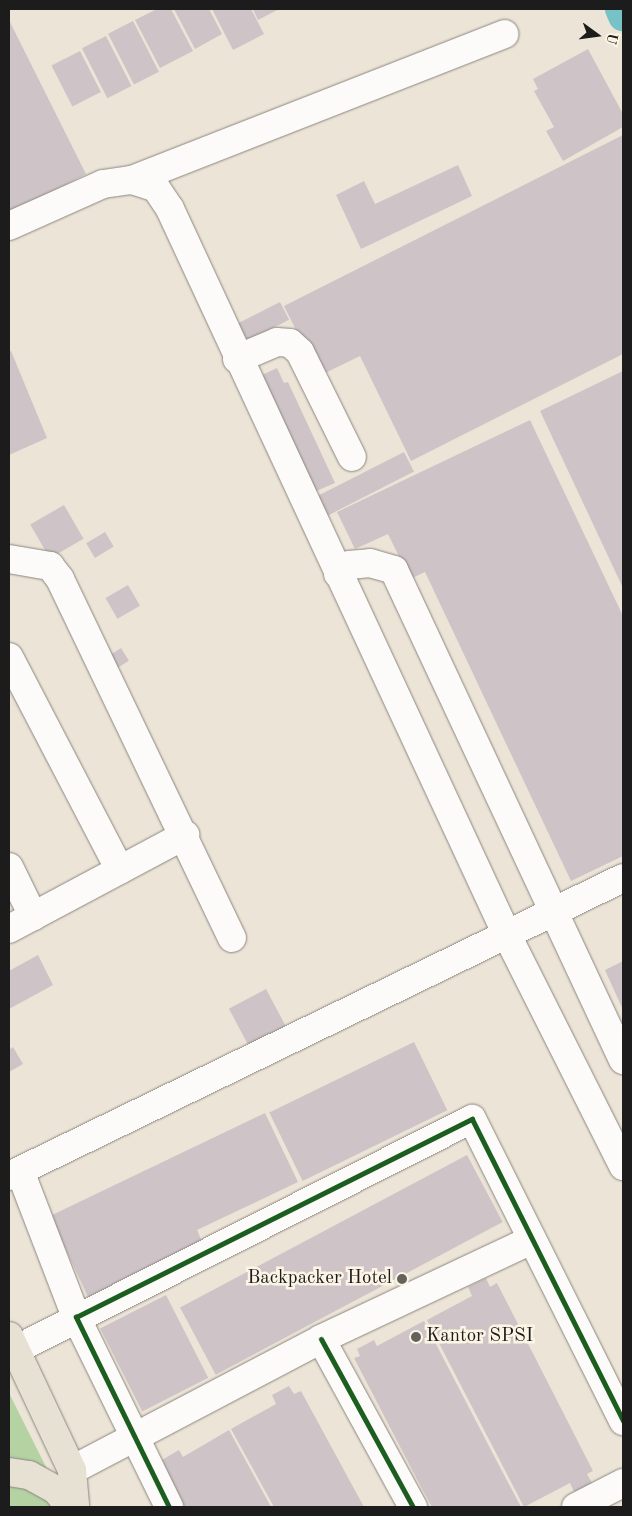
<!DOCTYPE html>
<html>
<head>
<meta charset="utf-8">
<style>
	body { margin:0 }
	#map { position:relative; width:632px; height:1516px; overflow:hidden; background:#ece4d6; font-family:"Old Standard TT",serif }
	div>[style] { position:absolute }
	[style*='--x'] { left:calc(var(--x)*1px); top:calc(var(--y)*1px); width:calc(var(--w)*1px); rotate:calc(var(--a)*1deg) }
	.green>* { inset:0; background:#b5d2a3 }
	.canal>* { height:30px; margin:-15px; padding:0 15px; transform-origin:15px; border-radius:15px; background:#76c2c6 }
	.building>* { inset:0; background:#cec4c7; transform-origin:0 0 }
	.roads { filter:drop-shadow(0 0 1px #8b8680) drop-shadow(0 0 1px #8b8680) }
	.minor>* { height:28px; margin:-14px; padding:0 14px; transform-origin:14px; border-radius:14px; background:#fcfbf9 }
	.major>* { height:28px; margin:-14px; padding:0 14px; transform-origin:14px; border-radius:14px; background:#e7e1d4 }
	.cycleway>* { height:5px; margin:-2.5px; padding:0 2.5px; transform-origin:2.5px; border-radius:2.5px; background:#1b5e20 }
	.dots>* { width:14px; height:14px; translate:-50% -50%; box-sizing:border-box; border:2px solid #fcf5e5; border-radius:50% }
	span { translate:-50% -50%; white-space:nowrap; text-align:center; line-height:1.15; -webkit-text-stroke:5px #fcf5e5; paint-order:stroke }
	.poi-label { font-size:19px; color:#1c1c1c }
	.right { translate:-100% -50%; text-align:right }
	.left { translate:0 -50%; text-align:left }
	.frame { position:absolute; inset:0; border:10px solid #1c1c1c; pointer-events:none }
	.north { position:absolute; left:572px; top:10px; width:50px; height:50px; -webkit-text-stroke:4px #fcf5e5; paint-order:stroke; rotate:104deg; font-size:14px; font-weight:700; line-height:20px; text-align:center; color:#1c1c1c }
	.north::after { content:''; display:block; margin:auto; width:18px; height:22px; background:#1c1c1c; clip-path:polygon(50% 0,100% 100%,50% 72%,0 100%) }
</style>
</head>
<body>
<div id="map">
	<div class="green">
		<i style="clip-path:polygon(9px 1393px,66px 1507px,9px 1507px)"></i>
	</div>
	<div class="canal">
		<i style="--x:620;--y:9;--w:8;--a:67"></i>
	</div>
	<div class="building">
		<i style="clip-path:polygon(157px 9px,171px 9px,193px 51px,160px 68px,135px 20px)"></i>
		<i style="clip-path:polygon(174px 9px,209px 9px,222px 34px,195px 49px)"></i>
		<i style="clip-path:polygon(212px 9px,251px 9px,264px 34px,233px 50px)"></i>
		<i style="clip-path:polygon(253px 9px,279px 9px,258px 20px)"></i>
		<i style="clip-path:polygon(9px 20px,86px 174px,9px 214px)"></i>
		<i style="left:133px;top:21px;width:57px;height:28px;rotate:63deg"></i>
		<i style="left:106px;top:36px;width:56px;height:27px;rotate:63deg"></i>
		<i style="clip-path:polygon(588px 49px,623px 114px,623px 127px,563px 161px,546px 131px,554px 127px,534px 91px,538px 89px,533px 79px)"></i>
		<i style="left:80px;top:51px;width:46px;height:32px;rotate:63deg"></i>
		<i style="clip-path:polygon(623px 135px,623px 354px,411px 461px,360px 356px,319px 376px,284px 306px)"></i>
		<i style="clip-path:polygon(458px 165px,472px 196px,361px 249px,336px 195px,364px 181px,375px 204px)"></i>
		<i style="left:280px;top:302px;width:20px;height:52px;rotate:63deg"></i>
		<i style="clip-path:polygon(11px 351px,47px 438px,9px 455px,9px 352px)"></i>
		<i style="clip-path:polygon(277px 368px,284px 383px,288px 382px,335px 483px,314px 492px,260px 376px)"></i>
		<i style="clip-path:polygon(623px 371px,623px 588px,540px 411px)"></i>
		<i style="clip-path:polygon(530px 420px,623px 616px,623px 856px,571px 881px,425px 572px,410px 579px,388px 534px,355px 549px,337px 512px)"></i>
		<i style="left:404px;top:452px;width:22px;height:97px;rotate:63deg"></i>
		<i style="left:64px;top:505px;width:39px;height:39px;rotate:60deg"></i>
		<i style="left:105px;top:532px;width:17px;height:22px;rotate:59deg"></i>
		<i style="left:128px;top:585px;width:24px;height:26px;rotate:60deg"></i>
		<i style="left:121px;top:648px;width:15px;height:21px;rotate:58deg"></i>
		<i style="clip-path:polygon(38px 955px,53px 985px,9px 1009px,9px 971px)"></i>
		<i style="clip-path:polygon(623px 961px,623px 1010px,605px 970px)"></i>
		<i style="left:266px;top:989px;width:43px;height:42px;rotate:62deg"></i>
		<i style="left:414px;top:1042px;width:76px;height:161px;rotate:64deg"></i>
		<i style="clip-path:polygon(13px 1047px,23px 1064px,9px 1072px,9px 1050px)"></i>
		<i style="clip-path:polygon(265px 1113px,298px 1182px,197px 1230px,203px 1244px,89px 1299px,50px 1216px)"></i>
		<i style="left:467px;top:1155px;width:76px;height:325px;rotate:62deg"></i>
		<i style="clip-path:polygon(486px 1278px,490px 1287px,497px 1283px,593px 1471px,587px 1474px,592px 1483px,574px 1492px,570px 1483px,524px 1507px,427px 1320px,472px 1296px,468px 1287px)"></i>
		<i style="left:166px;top:1295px;width:93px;height:74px;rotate:63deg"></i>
		<i style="clip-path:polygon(424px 1321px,492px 1452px,521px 1507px,432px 1507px,422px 1489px,354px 1358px,360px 1356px,357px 1349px,374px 1340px,377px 1346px)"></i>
		<i style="clip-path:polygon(289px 1386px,294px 1394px,301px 1391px,364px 1507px,274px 1507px,231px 1429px,276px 1404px,272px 1395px)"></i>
		<i style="clip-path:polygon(229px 1430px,271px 1507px,181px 1507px,160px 1469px,165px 1466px,162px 1460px,179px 1450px,183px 1457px)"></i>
	</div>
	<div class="roads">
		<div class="minor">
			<i style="--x:132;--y:180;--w:25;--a:18"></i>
			<i style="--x:156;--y:188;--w:25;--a:56"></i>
			<i style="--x:170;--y:209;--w:798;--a:65.1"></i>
			<i style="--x:506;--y:933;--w:261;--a:63.3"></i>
			<i style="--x:9;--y:226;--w:103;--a:-24.1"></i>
			<i style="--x:103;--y:184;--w:29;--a:-8"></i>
			<i style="--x:132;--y:180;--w:400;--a:-21.4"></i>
			<i style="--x:237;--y:359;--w:43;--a:-23"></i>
			<i style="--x:277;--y:342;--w:13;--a:4"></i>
			<i style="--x:290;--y:343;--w:13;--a:42"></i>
			<i style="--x:300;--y:352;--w:117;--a:63.7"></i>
			<i style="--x:9;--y:559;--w:42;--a:9.7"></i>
			<i style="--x:50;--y:566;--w:16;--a:52"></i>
			<i style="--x:60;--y:579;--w:398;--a:64.4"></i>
			<i style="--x:338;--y:574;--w:14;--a:-39"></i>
			<i style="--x:349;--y:565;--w:21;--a:-5"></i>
			<i style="--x:370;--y:563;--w:25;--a:16"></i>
			<i style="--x:394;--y:570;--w:541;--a:64.95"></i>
			<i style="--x:9;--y:657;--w:240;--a:62.5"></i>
			<i style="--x:9;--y:867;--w:55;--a:63.9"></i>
			<i style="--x:9;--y:929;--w:200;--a:-28.1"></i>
			<i style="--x:20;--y:1171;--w:156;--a:69"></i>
			<i style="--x:76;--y:1317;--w:212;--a:63.9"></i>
			<i style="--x:9;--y:1176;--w:682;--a:-25.89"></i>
			<i style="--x:321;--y:1339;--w:192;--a:61.3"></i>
			<i style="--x:15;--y:1350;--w:512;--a:-26.82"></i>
			<i style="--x:472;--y:1119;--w:338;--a:63.4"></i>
			<i style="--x:72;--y:1470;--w:281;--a:-27.7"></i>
			<i style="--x:321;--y:1339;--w:232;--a:-25.2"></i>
			<i style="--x:576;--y:1507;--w:53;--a:-27.1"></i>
		</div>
		<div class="major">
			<i style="--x:9;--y:1336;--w:148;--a:64.8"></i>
			<i style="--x:72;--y:1470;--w:37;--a:85"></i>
			<i style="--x:9;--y:1472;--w:20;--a:9"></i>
			<i style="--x:29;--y:1475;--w:31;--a:29"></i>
			<i style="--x:56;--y:1490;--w:22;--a:51"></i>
		</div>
	</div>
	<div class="cycleway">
		<i style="--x:321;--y:1339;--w:192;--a:61.3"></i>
		<i style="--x:169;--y:1507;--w:212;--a:-116.1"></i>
		<i style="--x:76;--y:1317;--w:443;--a:-26.6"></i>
		<i style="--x:472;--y:1119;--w:338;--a:63.4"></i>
	</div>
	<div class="dots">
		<i style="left:402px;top:1279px;background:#65625d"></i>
		<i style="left:416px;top:1337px;background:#65625d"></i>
	</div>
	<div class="poi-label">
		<span class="right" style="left:392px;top:1279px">Backpacker Hotel</span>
		<span class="left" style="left:426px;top:1337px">Kantor SPSI</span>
	</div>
	<div class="frame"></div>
	<div class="north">U</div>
</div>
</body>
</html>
